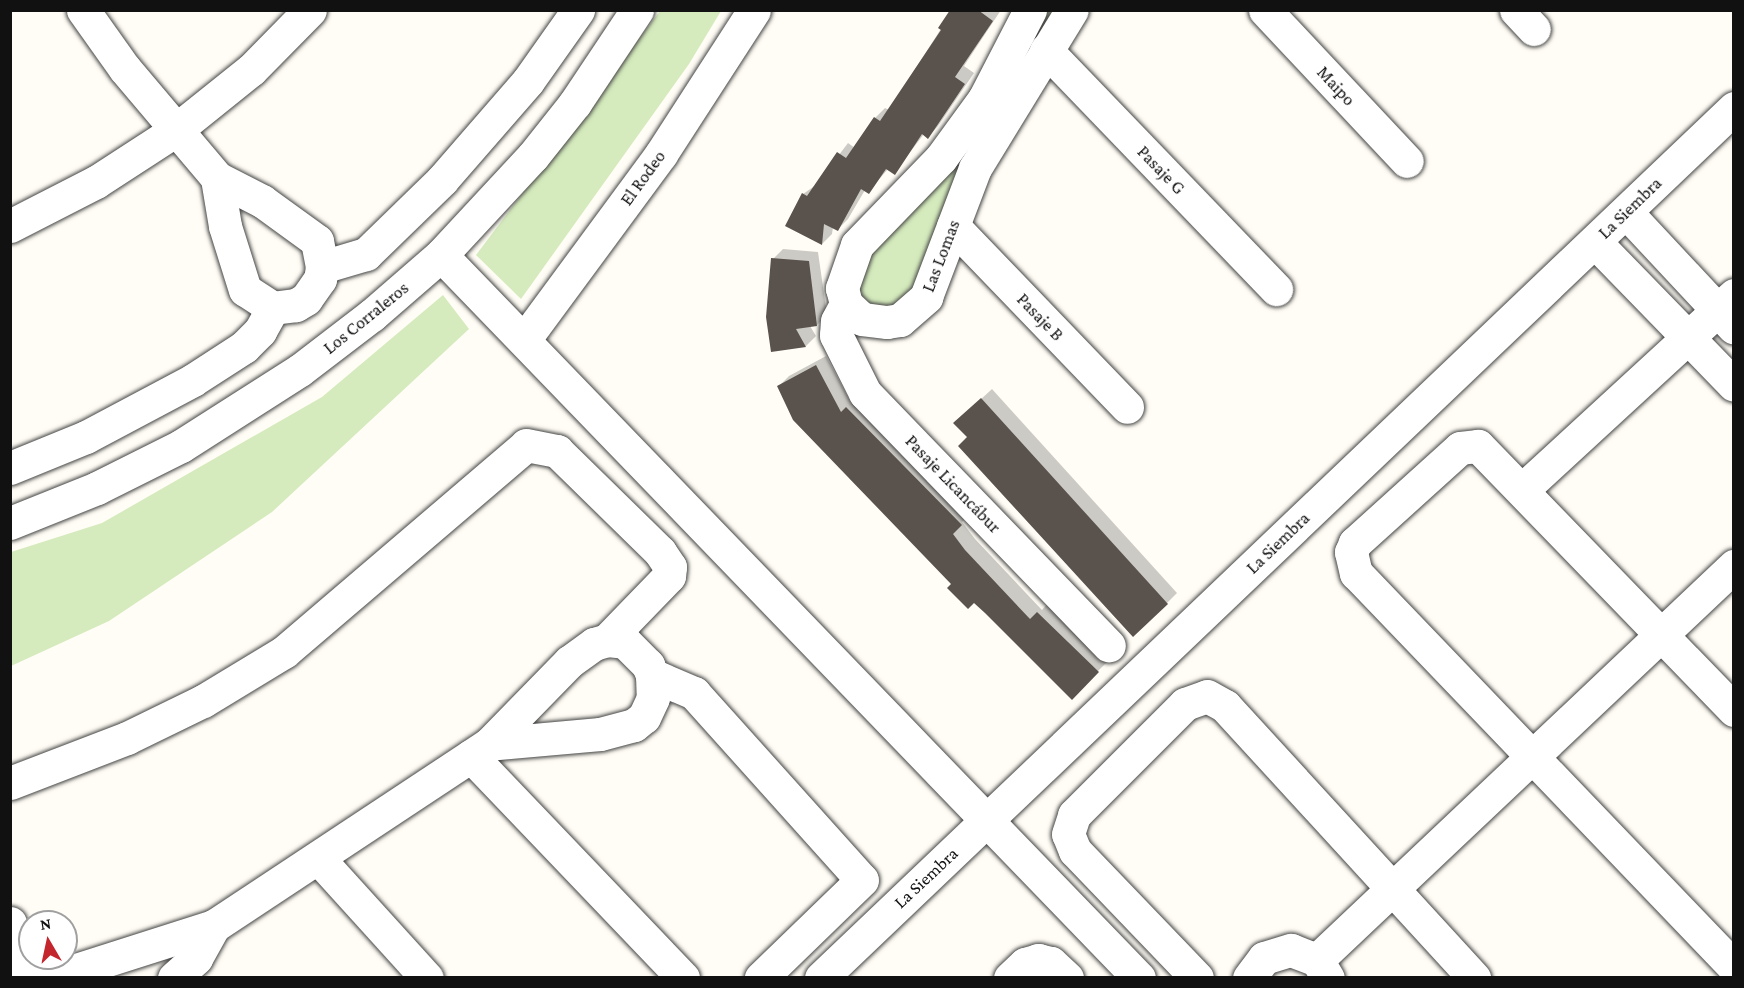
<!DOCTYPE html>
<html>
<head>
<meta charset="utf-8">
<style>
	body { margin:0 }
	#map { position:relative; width:1744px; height:988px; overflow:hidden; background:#fffdf5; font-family:"Crimson Pro",serif }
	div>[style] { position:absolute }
	.green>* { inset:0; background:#d5ebbd }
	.shadow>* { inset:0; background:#0003 }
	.building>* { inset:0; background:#5a524d }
	.roads { filter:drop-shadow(0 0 2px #444) drop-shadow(0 0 2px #444) }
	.street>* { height:33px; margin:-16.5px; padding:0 16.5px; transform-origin:16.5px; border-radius:16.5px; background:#fff }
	span { translate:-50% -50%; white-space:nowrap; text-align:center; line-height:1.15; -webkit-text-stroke:6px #fff; paint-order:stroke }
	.street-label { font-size:18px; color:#111 }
	.frame { position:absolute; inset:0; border:12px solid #111; pointer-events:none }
	.north { position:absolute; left:18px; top:910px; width:60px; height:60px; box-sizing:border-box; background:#fff; border:2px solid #a0a0a0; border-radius:50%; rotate:351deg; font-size:16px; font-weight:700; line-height:24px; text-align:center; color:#111 }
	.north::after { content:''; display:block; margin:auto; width:21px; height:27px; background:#c4262e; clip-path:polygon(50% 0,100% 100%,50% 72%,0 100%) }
</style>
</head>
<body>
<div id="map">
	<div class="green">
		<i style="clip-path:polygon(660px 11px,721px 11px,689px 64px,521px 299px,476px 255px)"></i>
		<i style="clip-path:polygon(1037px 11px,1064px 11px,924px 283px,885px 316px,852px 301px,862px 249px)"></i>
		<i style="clip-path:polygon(443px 295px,469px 329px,272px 512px,109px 621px,11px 666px,11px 552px,102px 523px,322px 397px)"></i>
	</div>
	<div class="shadow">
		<i style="clip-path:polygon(953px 10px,1001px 10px,964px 66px,974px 73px,938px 126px,928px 137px,924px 134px,894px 173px,888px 169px,868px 192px,865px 190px,848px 219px,838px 229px,833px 227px,832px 234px,822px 244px,803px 194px,816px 185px,848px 143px,855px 148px,875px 118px,885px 108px,889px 110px)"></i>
		<i style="clip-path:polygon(783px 249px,818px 252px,827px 315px,817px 325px,810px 326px,816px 336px,806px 346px,772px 351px,773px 259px)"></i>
		<i style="clip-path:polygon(826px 356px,851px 403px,857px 398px,971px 514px,962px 522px,975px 539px,1042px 610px,1048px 603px,1108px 661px,1072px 697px,849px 478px,851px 476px,779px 386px,789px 376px)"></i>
		<i style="clip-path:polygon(992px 389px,1177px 593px,1167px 603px,955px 423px)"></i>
	</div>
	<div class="building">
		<i style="clip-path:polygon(950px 10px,978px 10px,993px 21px,955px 77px,965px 84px,928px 139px,922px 134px,895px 175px,886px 169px,869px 194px,861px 189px,838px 231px,824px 224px,822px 245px,785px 226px,802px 193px,807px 196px,837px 152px,846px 158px,874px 117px,880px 121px,941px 30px,938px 28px)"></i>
		<i style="clip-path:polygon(771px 258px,809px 261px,817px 326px,796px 329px,806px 347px,771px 352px,766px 317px)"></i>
		<i style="clip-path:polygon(816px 365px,841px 412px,846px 407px,962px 525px,953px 534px,965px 550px,1030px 619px,1037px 612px,1099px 672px,1072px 700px,985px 613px,974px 603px,968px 609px,947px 588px,951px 584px,793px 420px,777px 386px)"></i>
		<i style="clip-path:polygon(981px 398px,1168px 604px,1133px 637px,958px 446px,967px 437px,953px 423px)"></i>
	</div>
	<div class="roads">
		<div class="street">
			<i style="left:83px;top:10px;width:72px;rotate:54.6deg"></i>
			<i style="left:125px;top:69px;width:143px;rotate:49.8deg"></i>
			<i style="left:217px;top:178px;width:51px;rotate:27.1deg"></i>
			<i style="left:262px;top:201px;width:68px;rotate:36deg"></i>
			<i style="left:317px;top:241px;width:26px;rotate:79deg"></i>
			<i style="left:322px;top:267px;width:12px;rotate:99deg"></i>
			<i style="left:320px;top:279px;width:24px;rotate:125deg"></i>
			<i style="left:306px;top:299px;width:12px;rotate:149deg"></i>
			<i style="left:296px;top:305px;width:23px;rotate:173deg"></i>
			<i style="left:273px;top:308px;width:33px;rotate:-147deg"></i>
			<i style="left:245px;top:290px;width:67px;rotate:-107.4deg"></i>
			<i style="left:225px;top:226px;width:49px;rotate:-99.5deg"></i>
			<i style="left:1030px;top:10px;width:100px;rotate:117.3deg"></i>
			<i style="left:984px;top:99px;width:73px;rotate:126.1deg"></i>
			<i style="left:941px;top:158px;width:121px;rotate:134deg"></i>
			<i style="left:857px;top:245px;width:46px;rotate:109.2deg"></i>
			<i style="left:842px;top:288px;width:16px;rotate:76deg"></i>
			<i style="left:846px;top:304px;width:22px;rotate:43deg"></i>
			<i style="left:862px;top:319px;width:25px;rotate:7deg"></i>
			<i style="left:887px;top:322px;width:13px;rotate:-9deg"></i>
			<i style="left:900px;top:320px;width:35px;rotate:-41deg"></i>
			<i style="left:926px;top:297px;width:138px;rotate:-69.2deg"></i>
			<i style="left:975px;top:168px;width:185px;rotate:-58.5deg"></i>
			<i style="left:1265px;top:10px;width:207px;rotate:46.8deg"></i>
			<i style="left:1516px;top:10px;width:26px;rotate:47deg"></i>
			<i style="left:1046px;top:50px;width:332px;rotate:46.1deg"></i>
			<i style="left:1626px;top:212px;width:158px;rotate:47deg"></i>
			<i style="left:10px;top:226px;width:97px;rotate:-27.1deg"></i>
			<i style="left:96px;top:182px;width:95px;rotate:-33deg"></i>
			<i style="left:176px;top:130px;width:96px;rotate:-38.7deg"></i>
			<i style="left:251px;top:70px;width:84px;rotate:-45.5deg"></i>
			<i style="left:953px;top:226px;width:251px;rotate:46.1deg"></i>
			<i style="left:1595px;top:242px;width:199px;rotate:45.8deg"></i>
			<i style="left:441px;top:255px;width:1005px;rotate:46.01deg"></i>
			<i style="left:322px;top:267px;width:46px;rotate:-16.5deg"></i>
			<i style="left:366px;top:254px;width:106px;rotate:-44.2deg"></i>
			<i style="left:442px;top:180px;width:131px;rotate:-49deg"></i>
			<i style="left:528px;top:81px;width:87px;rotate:-54.8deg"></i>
			<i style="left:846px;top:304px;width:19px;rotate:118deg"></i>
			<i style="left:837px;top:321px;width:14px;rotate:94deg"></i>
			<i style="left:836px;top:335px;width:65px;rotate:63.4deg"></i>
			<i style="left:865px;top:393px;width:351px;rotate:46deg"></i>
			<i style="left:524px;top:340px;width:231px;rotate:-53.6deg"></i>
			<i style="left:661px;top:154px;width:171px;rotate:-57.1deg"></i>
			<i style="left:10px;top:468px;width:82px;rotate:-22.2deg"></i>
			<i style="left:86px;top:437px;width:121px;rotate:-28deg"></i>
			<i style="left:193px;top:380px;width:61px;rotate:-32.9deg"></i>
			<i style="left:244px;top:347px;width:23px;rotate:-45deg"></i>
			<i style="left:260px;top:331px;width:26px;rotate:-61deg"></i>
			<i style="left:1522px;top:490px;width:288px;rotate:-42.6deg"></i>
			<i style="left:10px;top:523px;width:94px;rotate:-21.9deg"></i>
			<i style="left:97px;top:488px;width:94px;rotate:-26.6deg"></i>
			<i style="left:181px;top:446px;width:141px;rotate:-32.6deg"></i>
			<i style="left:300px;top:370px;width:91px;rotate:-37.4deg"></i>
			<i style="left:372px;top:315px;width:91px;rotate:-41deg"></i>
			<i style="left:441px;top:255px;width:135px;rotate:-47.1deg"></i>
			<i style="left:533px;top:156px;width:68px;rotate:-51.6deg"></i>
			<i style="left:575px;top:103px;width:112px;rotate:-56.3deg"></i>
			<i style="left:652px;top:675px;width:46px;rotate:23.2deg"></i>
			<i style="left:694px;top:693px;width:251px;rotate:48.1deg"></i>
			<i style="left:862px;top:880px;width:141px;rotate:135.9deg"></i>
			<i style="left:1734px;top:710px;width:368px;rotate:-134.1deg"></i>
			<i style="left:1478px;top:446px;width:18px;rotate:174deg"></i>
			<i style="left:1460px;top:448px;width:142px;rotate:137.9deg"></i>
			<i style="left:1355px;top:543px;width:10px;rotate:114deg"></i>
			<i style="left:1351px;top:552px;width:22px;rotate:77deg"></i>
			<i style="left:1356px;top:573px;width:546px;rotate:46.19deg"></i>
			<i style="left:471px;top:756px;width:307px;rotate:46.3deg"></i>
			<i style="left:10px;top:783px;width:125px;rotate:-21deg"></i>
			<i style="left:127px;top:738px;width:85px;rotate:-26deg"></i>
			<i style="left:203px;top:701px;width:95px;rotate:-31.2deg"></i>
			<i style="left:284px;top:652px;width:318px;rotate:-40.5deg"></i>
			<i style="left:526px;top:445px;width:32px;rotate:11deg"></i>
			<i style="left:557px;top:451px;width:144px;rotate:44.4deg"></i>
			<i style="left:660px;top:552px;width:18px;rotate:56deg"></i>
			<i style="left:670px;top:567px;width:9px;rotate:96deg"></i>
			<i style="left:669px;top:576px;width:89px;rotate:134.1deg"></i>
			<i style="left:318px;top:858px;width:162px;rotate:47.8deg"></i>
			<i style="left:10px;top:923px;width:59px;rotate:70deg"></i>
			<i style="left:1317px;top:960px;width:574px;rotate:-43.38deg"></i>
			<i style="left:51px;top:978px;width:171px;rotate:-17.7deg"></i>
			<i style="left:214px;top:926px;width:330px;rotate:-33.5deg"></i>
			<i style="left:489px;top:744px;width:115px;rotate:-45.7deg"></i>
			<i style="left:569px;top:662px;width:31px;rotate:-36deg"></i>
			<i style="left:594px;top:644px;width:14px;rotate:-17deg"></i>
			<i style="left:607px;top:640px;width:18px;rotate:6deg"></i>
			<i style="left:625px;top:642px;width:33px;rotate:45deg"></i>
			<i style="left:648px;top:665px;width:11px;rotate:68deg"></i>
			<i style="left:652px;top:675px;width:23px;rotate:88deg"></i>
			<i style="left:653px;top:698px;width:21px;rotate:115deg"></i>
			<i style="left:644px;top:717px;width:13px;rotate:141deg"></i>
			<i style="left:634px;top:725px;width:35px;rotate:165deg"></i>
			<i style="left:600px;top:734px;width:111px;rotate:174.9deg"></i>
			<i style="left:174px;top:978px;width:30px;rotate:-42deg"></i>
			<i style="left:196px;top:958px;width:37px;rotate:-61deg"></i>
			<i style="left:821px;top:978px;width:1261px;rotate:-43.62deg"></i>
			<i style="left:1010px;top:978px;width:21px;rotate:-43deg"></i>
			<i style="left:1025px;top:964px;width:14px;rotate:-17deg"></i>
			<i style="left:1038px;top:960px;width:13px;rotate:13deg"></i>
			<i style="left:1051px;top:963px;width:22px;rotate:43deg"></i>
			<i style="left:1197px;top:978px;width:176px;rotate:-133.8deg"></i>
			<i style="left:1075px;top:851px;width:18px;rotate:-112deg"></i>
			<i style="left:1068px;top:834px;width:20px;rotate:-72deg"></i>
			<i style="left:1074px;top:815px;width:157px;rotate:-45deg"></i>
			<i style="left:1185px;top:704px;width:23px;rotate:-20deg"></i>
			<i style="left:1207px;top:696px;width:21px;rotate:29deg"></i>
			<i style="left:1225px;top:706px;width:369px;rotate:47.5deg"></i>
			<i style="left:1249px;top:978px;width:25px;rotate:-53deg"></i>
			<i style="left:1264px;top:958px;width:28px;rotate:-17deg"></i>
			<i style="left:1291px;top:950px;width:28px;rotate:21deg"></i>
			<i style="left:1317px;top:960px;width:21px;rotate:59deg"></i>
		</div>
	</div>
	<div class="street-label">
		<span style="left:1336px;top:86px;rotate:47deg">Maipo</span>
		<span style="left:1161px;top:170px;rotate:46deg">Pasaje G</span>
		<span style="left:643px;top:178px;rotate:-54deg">El Rodeo</span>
		<span style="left:1630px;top:208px;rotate:-44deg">La Siembra</span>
		<span style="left:941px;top:256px;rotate:-69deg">Las Lomas</span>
		<span style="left:1040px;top:317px;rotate:46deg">Pasaje B</span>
		<span style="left:366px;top:318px;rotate:-39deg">Los Corraleros</span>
		<span style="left:953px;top:484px;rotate:46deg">Pasaje Licancábur</span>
		<span style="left:1278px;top:543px;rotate:-44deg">La Siembra</span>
		<span style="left:926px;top:878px;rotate:-43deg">La Siembra</span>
	</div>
	<div class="frame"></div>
	<div class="north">N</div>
</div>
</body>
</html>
